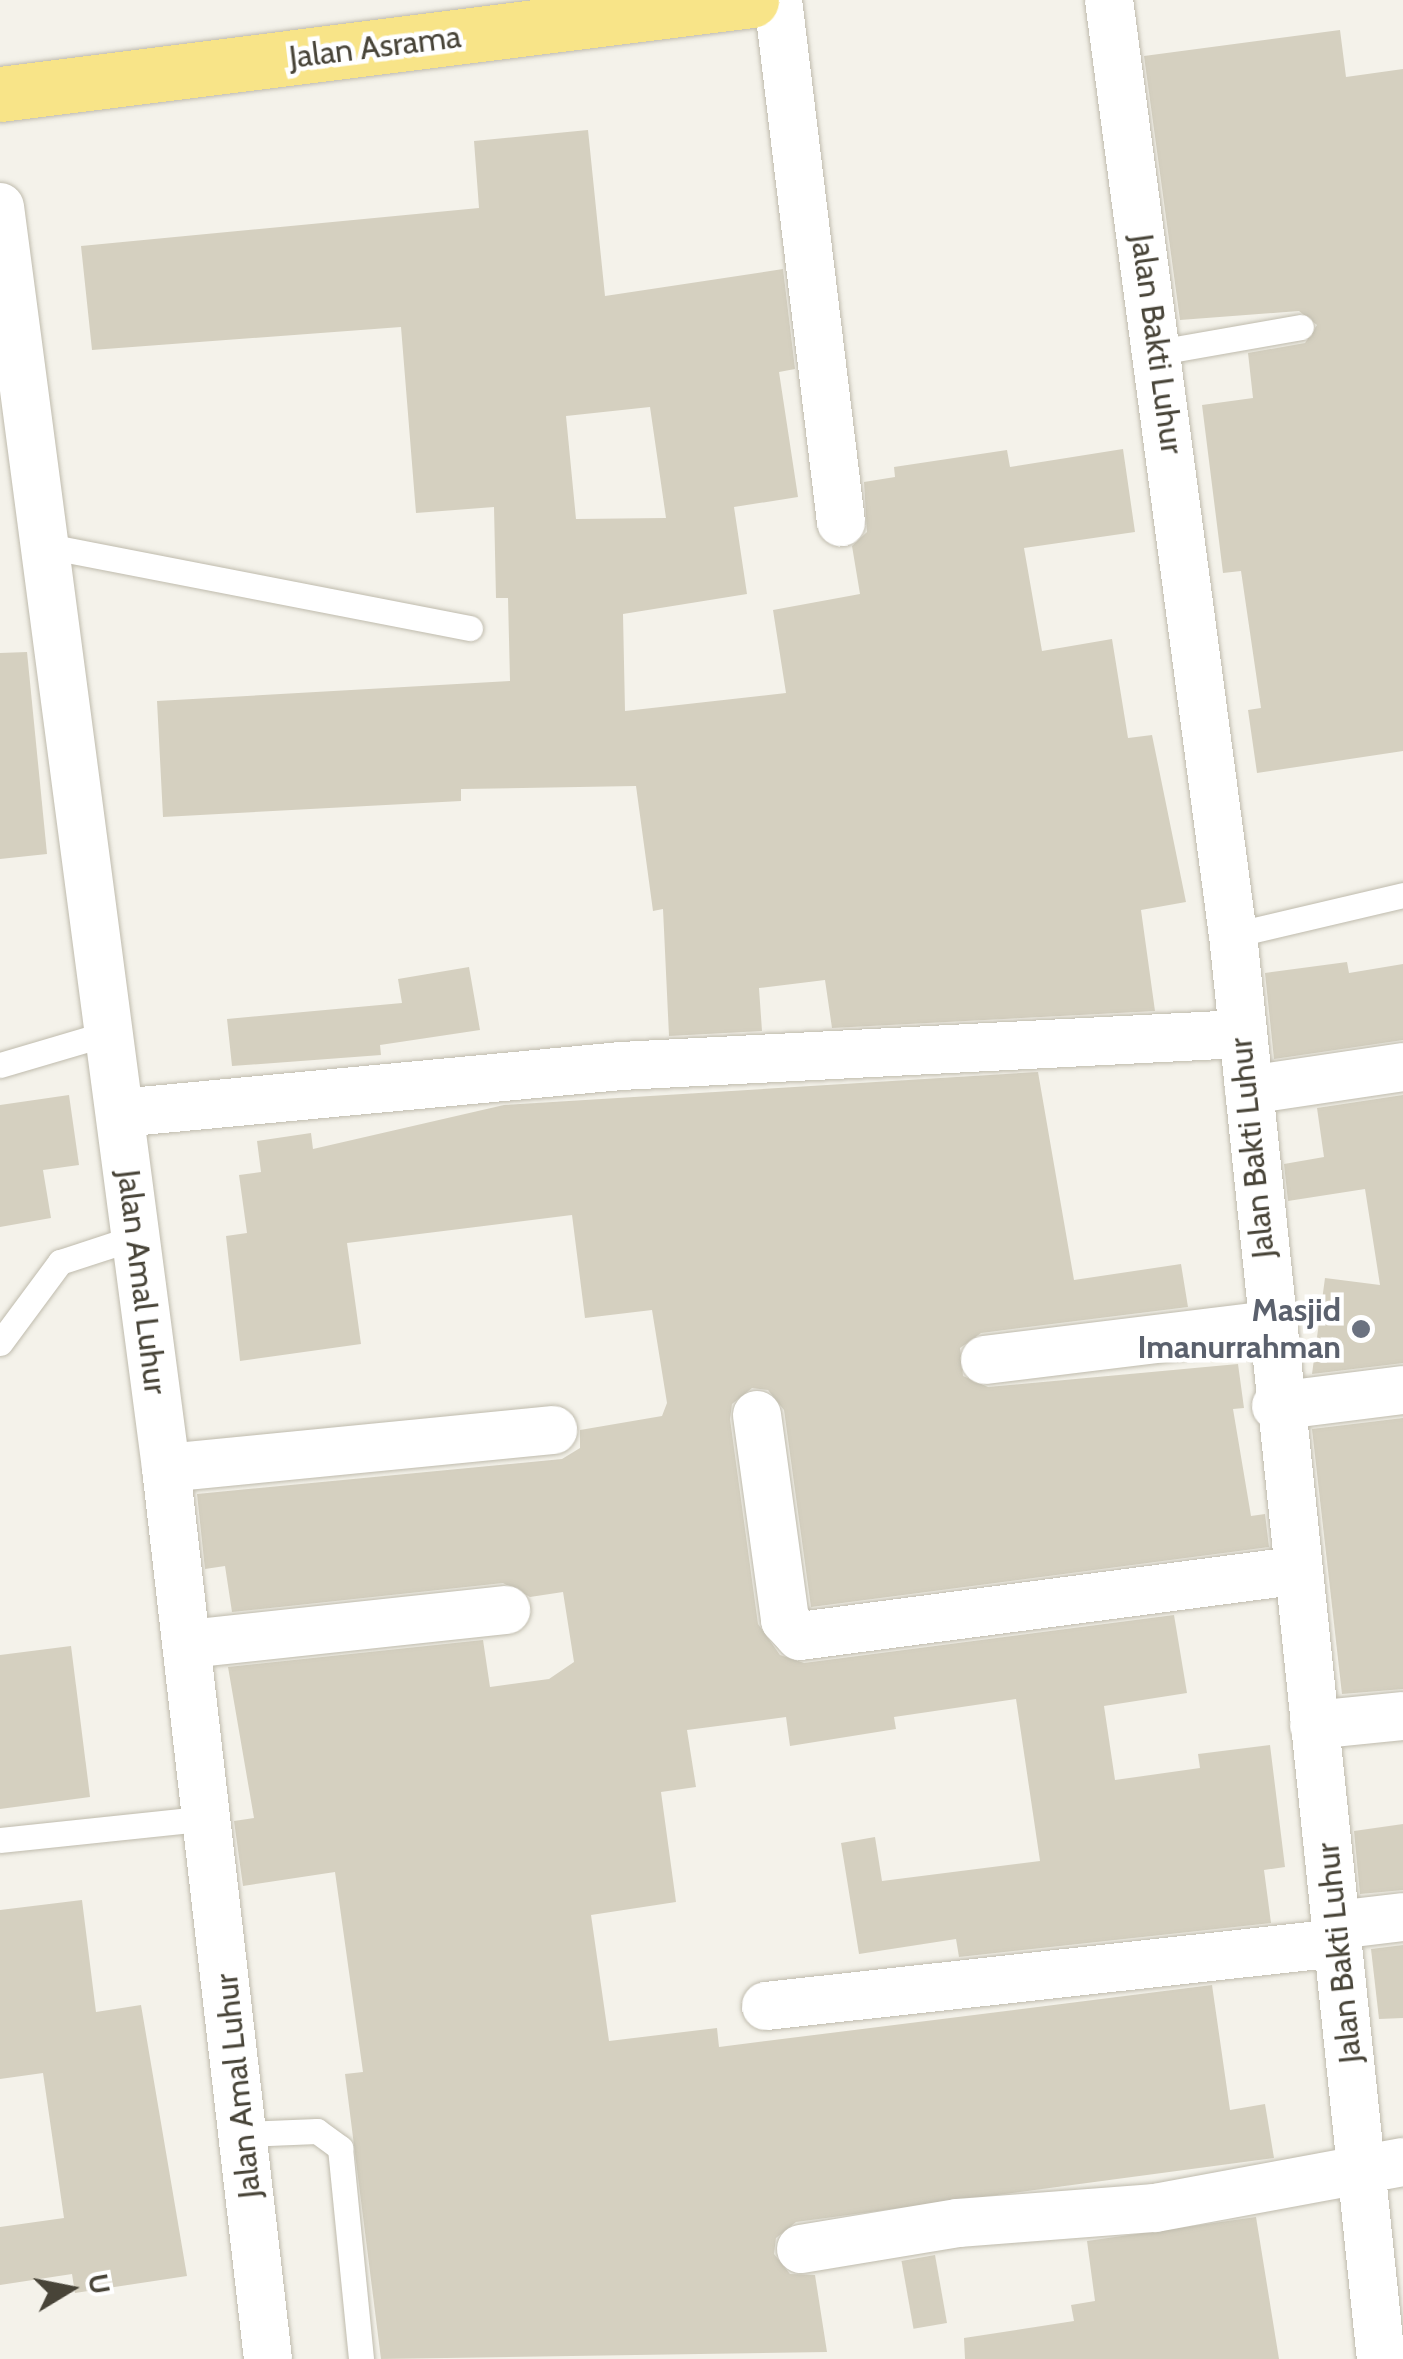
<!DOCTYPE html>
<html>
<head>
<meta charset="utf-8">
<style>
	body { margin:0 }
	#map { position:relative; width:1403px; height:2359px; overflow:hidden; background:#f4f2ea; font-family:Cabin,sans-serif }
	div>[style] { position:absolute }
	.building>* { inset:0; background:#d5d0c0; transform-origin:0 0 }
	.roads { filter:drop-shadow(0 0 2px #bfbbad) drop-shadow(0 0 2px #bfbbad) }
	.service>* { height:25px; margin:-12.5px; padding:0 12.5px; transform-origin:12.5px; border-radius:12.5px; background:#fff }
	.minor>* { height:48px; margin:-24px; padding:0 24px; transform-origin:24px; border-radius:24px; background:#fff }
	.trunk>* { height:55px; margin:-27.5px; padding:0 27.5px; transform-origin:27.5px; border-radius:27.5px; background:#f8e488 }
	.dots>* { width:28px; height:28px; translate:-50% -50%; box-sizing:border-box; border:5px solid #fff; border-radius:50% }
	span { translate:-50% -50%; white-space:nowrap; text-align:center; line-height:1.15; -webkit-text-stroke:9px #fff; paint-order:stroke }
	.street-label { font-size:32px; color:#484438 }
	.worship-label { font-size:32px; color:#5b616d; font-weight:700 }
	.right { translate:-100% -50%; text-align:right }
	.north { position:absolute; left:20px; top:2239px; width:100px; height:100px; -webkit-text-stroke:8px #fff; paint-order:stroke; rotate:80deg; font-size:28px; font-weight:700; line-height:40px; text-align:center; color:#484438 }
	.north::after { content:''; display:block; margin:auto; width:35px; height:45px; background:#484438; clip-path:polygon(50% 0,100% 100%,50% 72%,0 100%) }
</style>
</head>
<body>
<div id="map">
	<div class="building">
		<i style="clip-path:polygon(1340px 30px,1346px 77px,1403px 69px,1403px 751px,1257px 773px,1248px 710px,1261px 708px,1241px 571px,1223px 573px,1202px 405px,1253px 398px,1248px 353px,1305px 343px,1317px 325px,1299px 311px,1180px 320px,1144px 56px)"></i>
		<i style="clip-path:polygon(evenodd,588px 130px,605px 296px,783px 269px,795px 369px,779px 372px,798px 497px,734px 507px,747px 594px,623px 614px,625px 711px,786px 693px,773px 610px,860px 594px,852px 546px,867px 532px,864px 482px,895px 477px,894px 467px,1007px 450px,1010px 467px,1123px 449px,1135px 532px,1024px 548px,1042px 651px,1112px 639px,1128px 738px,1152px 735px,1186px 902px,1141px 910px,1155px 1011px,832px 1028px,825px 980px,759px 988px,762px 1031px,669px 1036px,663px 909px,653px 911px,636px 786px,461px 789px,461px 801px,163px 817px,157px 701px,510px 681px,508px 598px,496px 598px,494px 507px,416px 513px,401px 327px,92px 350px,81px 246px,479px 208px,474px 141px,588px 130px,650px 407px,666px 518px,576px 519px,566px 416px,650px 407px)"></i>
		<i style="clip-path:polygon(27px 652px,47px 854px,0 859px,0 653px)"></i>
		<i style="clip-path:polygon(1347px 962px,1349px 973px,1403px 964px,1403px 1040px,1274px 1059px,1265px 973px)"></i>
		<i style="clip-path:polygon(469px 967px,480px 1030px,380px 1045px,381px 1055px,232px 1066px,227px 1019px,402px 1003px,398px 979px)"></i>
		<i style="clip-path:polygon(1038px 1072px,1074px 1280px,1181px 1264px,1188px 1307px,981px 1333px,960px 1348px,963px 1376px,988px 1387px,1238px 1364px,1244px 1408px,1233px 1409px,1251px 1516px,1265px 1514px,1269px 1547px,811px 1607px,784px 1410px,768px 1390px,752px 1388px,732px 1404px,730px 1419px,758px 1624px,780px 1655px,804px 1663px,1174px 1615px,1187px 1693px,1104px 1706px,1115px 1780px,1200px 1768px,1198px 1754px,1270px 1745px,1285px 1867px,1264px 1870px,1271px 1923px,959px 1957px,956px 1939px,859px 1954px,841px 1843px,875px 1837px,882px 1881px,1040px 1861px,1016px 1699px,894px 1717px,896px 1729px,790px 1746px,786px 1717px,687px 1730px,696px 1787px,661px 1792px,676px 1902px,591px 1915px,609px 2041px,717px 2028px,719px 2047px,1212px 1985px,1230px 2110px,1265px 2104px,1274px 2158px,796px 2222px,776px 2238px,774px 2254px,790px 2274px,815px 2275px,827px 2352px,381px 2359px,345px 2074px,363px 2072px,335px 1872px,243px 1886px,234px 1821px,254px 1818px,228px 1667px,483px 1640px,490px 1687px,549px 1679px,574px 1662px,563px 1592px,530px 1597px,503px 1583px,232px 1612px,225px 1566px,205px 1569px,197px 1494px,562px 1459px,580px 1448px,580px 1430px,662px 1416px,667px 1403px,652px 1310px,585px 1318px,572px 1215px,347px 1243px,361px 1344px,240px 1361px,226px 1236px,247px 1233px,239px 1175px,261px 1172px,257px 1141px,311px 1133px,313px 1149px,504px 1105px)"></i>
		<i style="clip-path:polygon(69px 1095px,79px 1165px,43px 1170px,51px 1218px,0 1227px,0 1105px)"></i>
		<i style="clip-path:polygon(1403px 1095px,1403px 1363px,1312px 1374px,1325px 1278px,1380px 1285px,1365px 1189px,1288px 1201px,1284px 1164px,1324px 1157px,1317px 1108px)"></i>
		<i style="clip-path:polygon(1403px 1418px,1403px 1689px,1342px 1694px,1312px 1429px)"></i>
		<i style="clip-path:polygon(71px 1646px,90px 1797px,0 1809px,0 1655px)"></i>
		<i style="clip-path:polygon(1403px 1824px,1403px 1890px,1360px 1894px,1354px 1831px)"></i>
		<i style="clip-path:polygon(82px 1900px,96px 2012px,141px 2005px,187px 2276px,75px 2293px,72px 2274px,0 2285px,0 2227px,64px 2218px,43px 2073px,0 2079px,0 1910px)"></i>
		<i style="clip-path:polygon(1403px 1945px,1403px 2018px,1379px 2019px,1371px 1949px)"></i>
		<i style="clip-path:polygon(1256px 2217px,1279px 2359px,965px 2359px,964px 2338px,1074px 2321px,1071px 2305px,1095px 2301px,1087px 2241px)"></i>
		<i style="left:935px;top:2255px;width:69px;height:34px;rotate:80deg"></i>
	</div>
	<div class="roads">
		<div class="service">
			<i style="left:1159px;top:352px;width:144px;rotate:-10deg"></i>
			<i style="left:42px;top:545px;width:436px;rotate:11deg"></i>
			<i style="left:1233px;top:935px;width:175px;rotate:-13.2deg"></i>
			<i style="left:0;top:1065px;width:114px;rotate:-16.4deg"></i>
			<i style="left:0;top:1343px;width:101px;rotate:-53.5deg"></i>
			<i style="left:60px;top:1262px;width:80px;rotate:-18.2deg"></i>
			<i style="left:0;top:1840px;width:210px;rotate:-6deg"></i>
			<i style="left:244px;top:2134px;width:73px;rotate:-2.4deg"></i>
			<i style="left:317px;top:2131px;width:29px;rotate:36deg"></i>
			<i style="left:340px;top:2148px;width:212px;rotate:84.3deg"></i>
		</div>
		<div class="minor">
			<i style="left:778px;top:0;width:526px;rotate:83.12deg"></i>
			<i style="left:1109px;top:0;width:943px;rotate:82.45deg"></i>
			<i style="left:1233px;top:935px;width:1432px;rotate:84.07deg"></i>
			<i style="left:0;top:207px;width:1272px;rotate:82.5deg"></i>
			<i style="left:166px;top:1468px;width:897px;rotate:83.47deg"></i>
			<i style="left:1249px;top:1090px;width:156px;rotate:-8.5deg"></i>
			<i style="left:120px;top:1113px;width:503px;rotate:-5.36deg"></i>
			<i style="left:621px;top:1066px;width:619px;rotate:-2.96deg"></i>
			<i style="left:985px;top:1360px;width:287px;rotate:-7deg"></i>
			<i style="left:1276px;top:1406px;width:128px;rotate:-7.2deg"></i>
			<i style="left:757px;top:1415px;width:207px;rotate:82.2deg"></i>
			<i style="left:785px;top:1620px;width:22px;rotate:47deg"></i>
			<i style="left:800px;top:1636px;width:499px;rotate:-7.5deg"></i>
			<i style="left:166px;top:1468px;width:389px;rotate:-5.6deg"></i>
			<i style="left:188px;top:1644px;width:320px;rotate:-6.1deg"></i>
			<i style="left:1314px;top:1725px;width:89px;rotate:-5.8deg"></i>
			<i style="left:1336px;top:1925px;width:67px;rotate:-6.8deg"></i>
			<i style="left:766px;top:2006px;width:575px;rotate:-6.29deg"></i>
			<i style="left:801px;top:2249px;width:159px;rotate:-9.4deg"></i>
			<i style="left:958px;top:2223px;width:198px;rotate:-4.4deg"></i>
			<i style="left:1155px;top:2208px;width:252px;rotate:-10.5deg"></i>
		</div>
		<div class="trunk">
			<i style="left:0;top:94px;width:757px;rotate:-7.13deg"></i>
		</div>
	</div>
	<div class="dots">
		<i style="left:1361px;top:1329px;background:#6b7280"></i>
	</div>
	<div class="street-label">
		<span style="left:375px;top:47px;rotate:-7deg">Jalan Asrama</span>
		<span style="left:1157px;top:344px;rotate:82deg">Jalan Bakti Luhur</span>
		<span style="left:1252px;top:1148px;rotate:-96deg">Jalan Bakti Luhur</span>
		<span style="left:142px;top:1282px;rotate:83deg">Jalan Amal Luhur</span>
		<span style="left:1339px;top:1953px;rotate:-96deg">Jalan Bakti Luhur</span>
		<span style="left:238px;top:2086px;rotate:-96deg">Jalan Amal Luhur</span>
	</div>
	<div class="worship-label">
		<span class="right" style="left:1341px;top:1329px">Masjid<br>Imanurrahman</span>
	</div>
	<div class="north">U</div>
</div>
</body>
</html>
